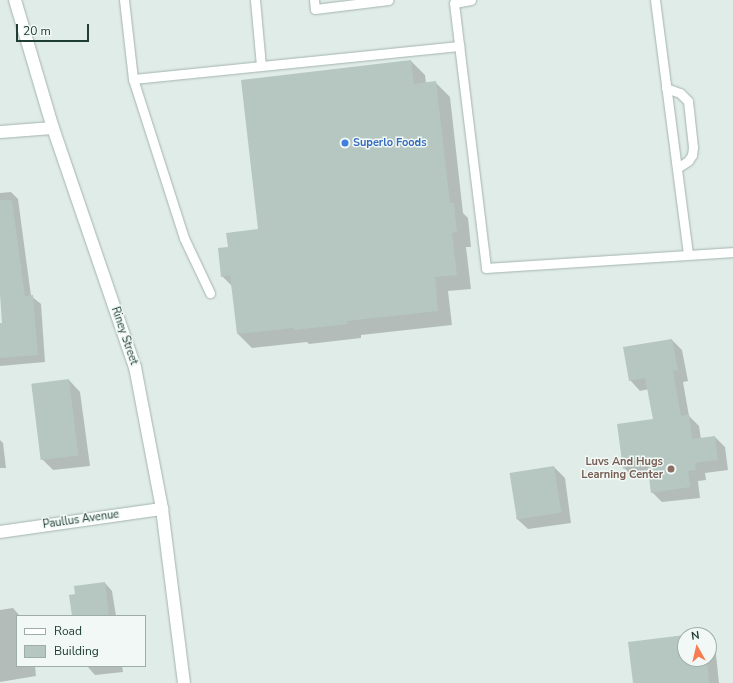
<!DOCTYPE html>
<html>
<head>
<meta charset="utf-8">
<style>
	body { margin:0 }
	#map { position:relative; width:733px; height:683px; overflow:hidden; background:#e0ece7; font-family:"Nunito Sans",sans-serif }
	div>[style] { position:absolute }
	.shadow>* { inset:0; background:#0003 }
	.building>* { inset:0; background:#b5c7c0; transform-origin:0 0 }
	.roads { filter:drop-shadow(0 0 1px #a3b4ae) drop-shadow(0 0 1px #a3b4ae) }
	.lane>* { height:9px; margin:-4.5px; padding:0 4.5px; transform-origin:4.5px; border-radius:4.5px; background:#fff }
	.street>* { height:12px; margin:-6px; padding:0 6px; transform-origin:6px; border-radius:6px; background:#fff }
	.dots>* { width:11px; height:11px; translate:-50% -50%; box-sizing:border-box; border:2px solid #f1f8f5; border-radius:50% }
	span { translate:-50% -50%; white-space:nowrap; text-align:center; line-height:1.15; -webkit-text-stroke:3px #f1f8f5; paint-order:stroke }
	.shop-label { font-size:11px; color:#366cbe; font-weight:700 }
	.left { translate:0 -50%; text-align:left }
	.street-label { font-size:11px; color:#203d35 }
	.education-label { font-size:11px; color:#785e54; font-weight:700 }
	.right { translate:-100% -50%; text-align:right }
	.legend { position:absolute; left:16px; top:615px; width:130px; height:52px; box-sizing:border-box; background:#f1f8f5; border:1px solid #9dada8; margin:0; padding:5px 7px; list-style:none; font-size:12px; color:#203d35 }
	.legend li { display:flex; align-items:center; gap:8px; height:20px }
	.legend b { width:20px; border:1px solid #9dada8 }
	.north { position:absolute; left:677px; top:627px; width:40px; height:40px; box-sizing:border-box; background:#f1f8f5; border:1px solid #9dada8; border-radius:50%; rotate:352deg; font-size:11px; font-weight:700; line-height:16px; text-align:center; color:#203d35 }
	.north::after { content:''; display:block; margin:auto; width:14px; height:18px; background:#f87c52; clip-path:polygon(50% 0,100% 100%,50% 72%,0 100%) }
	.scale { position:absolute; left:16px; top:24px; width:73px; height:18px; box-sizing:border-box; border:2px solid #203d35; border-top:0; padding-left:5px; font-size:12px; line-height:14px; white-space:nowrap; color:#203d35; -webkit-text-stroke:3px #f1f8f5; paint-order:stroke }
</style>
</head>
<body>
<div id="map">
	<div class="shadow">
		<i style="clip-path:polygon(411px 61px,425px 75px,426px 83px,435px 82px,450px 97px,463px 213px,468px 218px,471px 247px,466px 247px,471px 289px,448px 291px,452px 325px,361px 335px,361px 338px,309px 344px,307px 342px,252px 348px,238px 334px,232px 286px,222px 276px,229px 248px,259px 230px)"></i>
		<i style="clip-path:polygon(11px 192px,18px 199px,31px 296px,41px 304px,45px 362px,0 366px,0 324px,3px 324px,0 280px,0 193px)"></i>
		<i style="clip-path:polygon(672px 340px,682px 350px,688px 381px,683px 382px,689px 416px,699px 426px,701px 439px,715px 437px,725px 447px,728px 470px,705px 473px,706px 480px,698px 481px,700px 498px,662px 502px,652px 492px,649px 469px,634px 478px,624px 468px,654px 420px,649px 389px,640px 391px,630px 380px)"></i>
		<i style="clip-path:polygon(69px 380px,80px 392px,90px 466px,53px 470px,42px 459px,32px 385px)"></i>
		<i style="clip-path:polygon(0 440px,3px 443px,6px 468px,0 468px)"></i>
		<i style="clip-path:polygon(554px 467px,565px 478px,571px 523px,528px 529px,516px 518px)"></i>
		<i style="clip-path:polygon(105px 583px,112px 591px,116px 616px,73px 616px,76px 595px)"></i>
		<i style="clip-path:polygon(13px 608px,20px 616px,17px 616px,17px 666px,35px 666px,36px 676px,0 682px,0 610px)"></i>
		<i style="clip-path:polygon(685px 636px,685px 659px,709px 659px,709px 640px,715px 645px,719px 683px,635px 683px)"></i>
		<i style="clip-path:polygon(87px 666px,122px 666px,123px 672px,95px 675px)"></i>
	</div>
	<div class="building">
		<i style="clip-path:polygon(411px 60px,414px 84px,436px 81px,450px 203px,454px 203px,457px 232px,452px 233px,457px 275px,435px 277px,438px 311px,347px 321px,347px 324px,294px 330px,294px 328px,237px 334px,230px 275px,221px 277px,218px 248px,228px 247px,226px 233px,258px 229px,241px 80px)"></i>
		<i style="clip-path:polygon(0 200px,12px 200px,25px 296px,33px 295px,38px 355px,0 358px,0 323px,2px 323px,0 294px)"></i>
		<i style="clip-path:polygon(672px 339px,678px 370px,673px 371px,681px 416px,689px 414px,692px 439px,715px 436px,718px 460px,695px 463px,696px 470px,688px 471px,690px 487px,651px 493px,646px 454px,623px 469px,617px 424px,653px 419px,645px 378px,629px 381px,623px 347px)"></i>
		<i style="left:69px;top:379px;width:77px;height:38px;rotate:83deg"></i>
		<i style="left:554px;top:466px;width:47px;height:45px;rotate:81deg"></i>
		<i style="clip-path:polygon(105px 582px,109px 616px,72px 616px,69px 595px,75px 594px,74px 586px)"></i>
		<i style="clip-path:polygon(685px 635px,685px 659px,707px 659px,709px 683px,633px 683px,628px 642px)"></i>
	</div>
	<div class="roads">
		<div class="lane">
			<i style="left:124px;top:0;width:80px;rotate:83.5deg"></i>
			<i style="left:133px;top:79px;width:167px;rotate:72.2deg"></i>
			<i style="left:184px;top:238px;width:61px;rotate:64.7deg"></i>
			<i style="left:255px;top:0;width:66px;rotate:84.8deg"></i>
			<i style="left:314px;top:0;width:9px;rotate:84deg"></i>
			<i style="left:315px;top:9px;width:74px;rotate:-7deg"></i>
			<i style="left:471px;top:0;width:17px;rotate:170deg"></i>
			<i style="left:454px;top:3px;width:267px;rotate:83.1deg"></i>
			<i style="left:486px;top:268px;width:248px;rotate:-3.7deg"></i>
			<i style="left:655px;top:0;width:256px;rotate:82.6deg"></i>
			<i style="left:133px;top:79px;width:328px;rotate:-5.8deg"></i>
			<i style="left:666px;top:88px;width:15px;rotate:20deg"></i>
			<i style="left:680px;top:93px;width:11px;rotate:45deg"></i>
			<i style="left:688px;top:101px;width:46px;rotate:83.8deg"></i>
			<i style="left:693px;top:147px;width:8px;rotate:97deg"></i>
			<i style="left:692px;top:155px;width:7px;rotate:124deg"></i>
			<i style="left:688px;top:161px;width:13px;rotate:148deg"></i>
		</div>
		<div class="street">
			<i style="left:15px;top:0;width:134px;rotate:73.5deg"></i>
			<i style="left:53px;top:128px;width:253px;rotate:71.1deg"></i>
			<i style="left:135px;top:367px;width:145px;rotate:79.2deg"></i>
			<i style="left:162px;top:509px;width:175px;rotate:82.8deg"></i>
			<i style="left:0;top:132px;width:53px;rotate:-4.3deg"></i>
			<i style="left:0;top:532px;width:164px;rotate:-8.1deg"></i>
		</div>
	</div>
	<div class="dots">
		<i style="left:345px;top:143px;background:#3f7fe0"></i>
		<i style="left:671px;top:469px;background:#8d6e63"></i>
	</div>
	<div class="shop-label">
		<span class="left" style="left:353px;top:143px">Superlo Foods</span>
	</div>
	<div class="street-label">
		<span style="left:124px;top:336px;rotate:71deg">Riney Street</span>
		<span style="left:81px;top:520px;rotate:-8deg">Paullus Avenue</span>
	</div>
	<div class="education-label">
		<span class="right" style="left:663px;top:469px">Luvs And Hugs<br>Learning Center</span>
	</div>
	<ul class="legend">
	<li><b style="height:5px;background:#fff"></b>Road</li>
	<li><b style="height:11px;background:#b5c7c0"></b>Building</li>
	</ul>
	<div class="north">N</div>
	<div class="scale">20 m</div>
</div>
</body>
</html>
